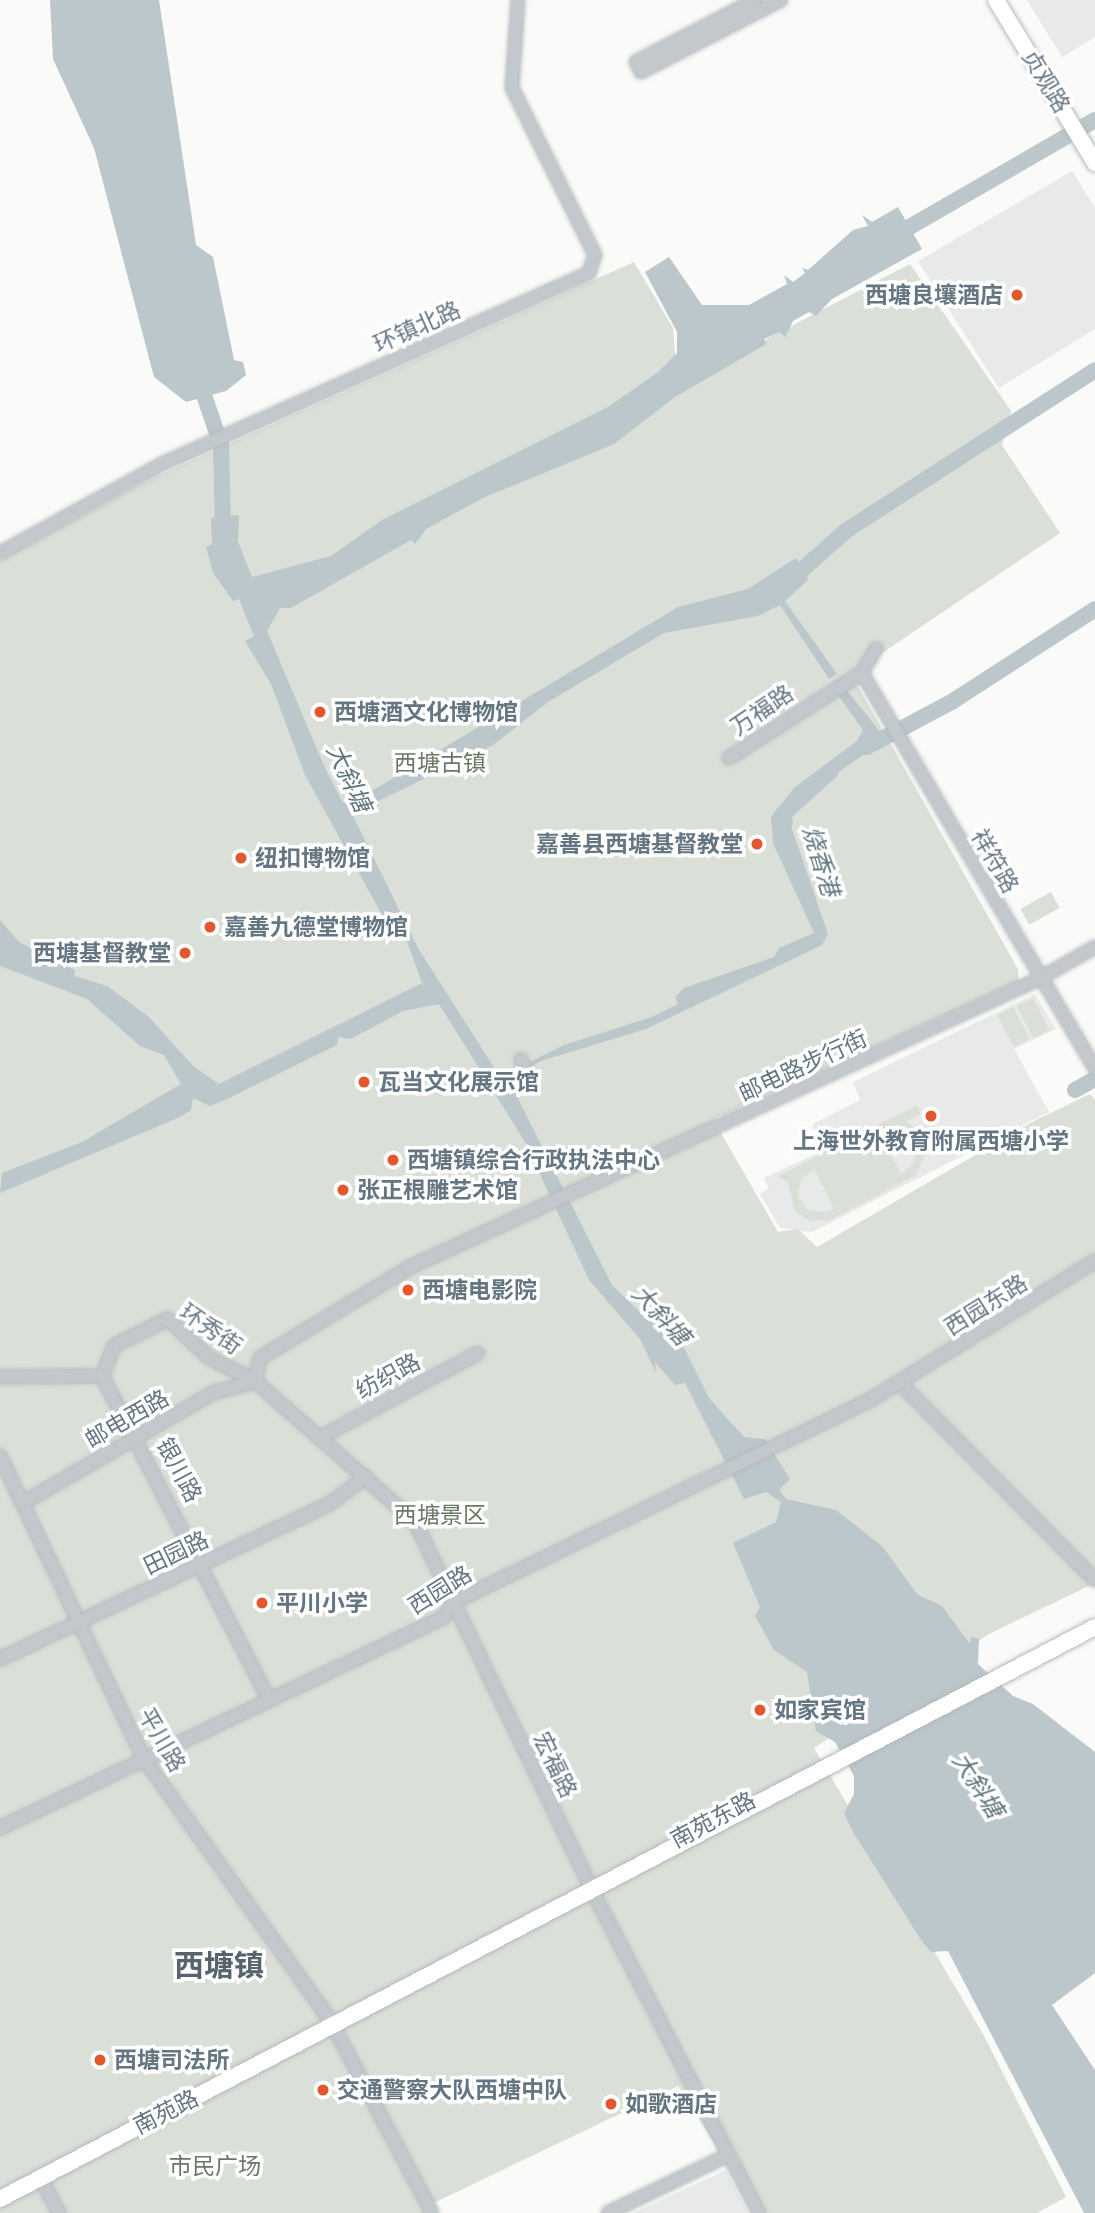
<!DOCTYPE html>
<html>
<head>
<meta charset="utf-8">
<style>
	body { margin:0 }
	#map { position:relative; width:1095px; height:2213px; overflow:hidden; background:#fafaf8; font-family:"Public Sans","Noto Sans SC",sans-serif }
	div>[style] { position:absolute }
	.built>* { inset:0; background:#e8e9e9 }
	.green>* { inset:0; background:#dadfd7; transform-origin:0 0 }
	.water>* { inset:0; background:#bbc7cb }
	.river>* { height:16px; margin:-8px; padding:0 8px; transform-origin:8px; border-radius:8px; background:#bbc7cb }
	.roads { filter:drop-shadow(0 0 2px #b5babe) drop-shadow(0 0 2px #b5babe) }
	.minor>* { height:12px; margin:-6px; padding:0 6px; transform-origin:6px; border-radius:6px; background:#c3c8cc }
	.major>* { height:16px; margin:-8px; padding:0 8px; transform-origin:8px; border-radius:8px; background:#fff }
	.dots>* { width:19px; height:19px; translate:-50% -50%; box-sizing:border-box; border:4px solid #fff; border-radius:50% }
	span { translate:-50% -50%; white-space:nowrap; text-align:center; line-height:1.15; -webkit-text-stroke:7px #fff; paint-order:stroke }
	.street-label { font-size:23px; color:#657683 }
	.poi-label { font-size:23px; color:#657683; font-weight:700 }
	.right { translate:-100% -50%; text-align:right }
	.left { translate:0 -50%; text-align:left }
	.park-label { font-size:23px; color:#687a64 }
	.water-label { font-size:24px; color:#60757c; font-style:italic }
	.district-label { font-size:30px; color:#57646e; font-weight:700 }
</style>
</head>
<body>
<div id="map">
	<div class="built">
		<i style="clip-path:polygon(1027px 0,1095px 0,1095px 37px,1062px 57px)"></i>
		<i style="clip-path:polygon(1072px 171px,1095px 208px,1095px 329px,999px 388px,918px 261px)"></i>
		<i style="clip-path:polygon(1035px 994px,1056px 1029px,1014px 1049px,1049px 1112px,812px 1232px,780px 1228px,760px 1194px,769px 1188px,763px 1178px,816px 1154px,813px 1124px,860px 1100px,853px 1082px)"></i>
		<i style="clip-path:polygon(726px 2170px,748px 2213px,633px 2213px)"></i>
	</div>
	<div class="green">
		<i style="clip-path:polygon(634px 262px,673px 328px,675px 353px,688px 380px,910px 264px,1011px 411px,1002px 445px,1060px 533px,851px 674px,1018px 969px,1019px 981px,713px 1119px,778px 1232px,798px 1229px,817px 1247px,1034px 1121px,1090px 1094px,1095px 1100px,1095px 1583px,989px 1634px,814px 1748px,983px 2034px,1066px 2197px,1037px 2213px,759px 2213px,678px 2086px,423px 2208px,425px 2213px,0 2213px,0 560px,155px 477px)"></i>
		<i style="left:1051px;top:892px;width:18px;height:35px;rotate:61deg"></i>
		<i style="left:1033px;top:998px;width:36px;height:18px;rotate:63deg"></i>
		<i style="left:1013px;top:1007px;width:36px;height:18px;rotate:62deg"></i>
		<i style="clip-path:polygon(evenodd,917px 1105px,921px 1114px,907px 1121px,922px 1134px,927px 1150px,916px 1175px,830px 1220px,810px 1221px,795px 1212px,788px 1183px,778px 1176px,917px 1105px,893px 1130px,907px 1133px,917px 1147px,914px 1163px,901px 1174px,881px 1135px,893px 1130px,917px 1105px,814px 1169px,834px 1208px,825px 1212px,808px 1210px,798px 1196px,801px 1179px,814px 1169px)"></i>
	</div>
	<div class="water">
		<i style="clip-path:polygon(50px 0,159px 0,196px 245px,213px 257px,234px 360px,243px 362px,246px 375px,226px 391px,186px 402px,154px 377px,94px 148px,53px 59px)"></i>
		<i style="clip-path:polygon(898px 207px,922px 249px,832px 299px,816px 316px,809px 312px,793px 321px,785px 337px,780px 332px,764px 339px,766px 344px,675px 397px,614px 444px,483px 498px,426px 529px,415px 544px,411px 540px,291px 608px,280px 608px,267px 631px,325px 768px,342px 801px,352px 803px,678px 607px,748px 589px,796px 558px,806px 573px,808px 580px,785px 601px,837px 674px,829px 679px,780px 605px,758px 616px,664px 633px,548px 702px,493px 745px,352px 814px,418px 948px,500px 1077px,564px 1045px,652px 1017px,678px 1004px,675px 997px,684px 988px,774px 957px,779px 948px,814px 933px,773px 843px,771px 817px,794px 788px,857px 741px,863px 730px,837px 694px,845px 688px,886px 739px,794px 803px,791px 826px,828px 934px,822px 945px,646px 1029px,541px 1061px,508px 1079px,612px 1285px,648px 1320px,670px 1318px,681px 1327px,675px 1330px,709px 1398px,744px 1437px,765px 1439px,790px 1479px,779px 1490px,786px 1499px,836px 1510px,882px 1546px,918px 1595px,942px 1606px,970px 1644px,971px 1637px,979px 1639px,978px 1664px,1013px 1696px,1033px 1704px,1095px 1752px,1095px 1973px,1052px 2005px,1095px 2070px,1095px 2213px,1084px 2213px,948px 1951px,931px 1952px,921px 1940px,853px 1832px,844px 1813px,854px 1794px,854px 1776px,835px 1742px,816px 1731px,807px 1672px,774px 1650px,755px 1616px,760px 1607px,733px 1543px,776px 1522px,781px 1502px,766px 1492px,744px 1499px,685px 1383px,675px 1385px,655px 1362px,656px 1373px,640px 1339px,589px 1280px,525px 1142px,439px 1004px,403px 1011px,351px 1039px,338px 1037px,337px 1045px,227px 1099px,210px 1106px,193px 1098px,191px 1110px,180px 1117px,0 1193px,2px 1173px,82px 1142px,181px 1084px,164px 1055px,140px 1046px,87px 999px,0 966px,0 920px,19px 942px,75px 970px,74px 976px,107px 986px,149px 1017px,193px 1066px,219px 1084px,422px 983px,407px 941px,381px 913px,305px 775px,271px 684px,245px 641px,254px 636px,239px 599px,233px 601px,213px 573px,206px 547px,212px 544px,211px 518px,239px 515px,238px 542px,252px 577px,331px 556px,382px 520px,608px 407px,657px 373px,677px 353px,677px 332px,645px 272px,669px 257px,702px 305px,749px 305px,787px 284px,784px 275px,793px 282px,805px 273px,802px 268px,808px 270px,853px 230px,868px 226px,862px 215px,872px 222px)"></i>
	</div>
	<div class="river">
		<i style="left:894px;top:236px;width:232px;rotate:-30deg"></i>
		<i style="left:205px;top:398px;width:50px;rotate:71.2deg"></i>
		<i style="left:221px;top:445px;width:91px;rotate:88.7deg"></i>
		<i style="left:787px;top:583px;width:80px;rotate:-41.5deg"></i>
		<i style="left:847px;top:530px;width:295px;rotate:-32.8deg"></i>
		<i style="left:867px;top:747px;width:98px;rotate:-28.1deg"></i>
		<i style="left:953px;top:701px;width:169px;rotate:-32.9deg"></i>
		<i style="left:785px;top:822px;width:8px;rotate:-104deg"></i>
		<i style="left:783px;top:814px;width:64px;rotate:-41.9deg"></i>
		<i style="left:1075px;top:1090px;width:23px;rotate:-29deg"></i>
	</div>
	<div class="roads">
		<div class="minor">
			<i style="left:755px;top:0;width:134px;rotate:152.5deg"></i>
			<i style="left:636px;top:62px;width:11px;rotate:63deg"></i>
			<i style="left:641px;top:72px;width:157px;rotate:-27.2deg"></i>
			<i style="left:0;top:553px;width:185px;rotate:-28.8deg"></i>
			<i style="left:162px;top:464px;width:468px;rotate:-24.1deg"></i>
			<i style="left:589px;top:273px;width:19px;rotate:-72deg"></i>
			<i style="left:595px;top:255px;width:186px;rotate:-116.4deg"></i>
			<i style="left:512px;top:88px;width:88px;rotate:-86.1deg"></i>
			<i style="left:862px;top:673px;width:459px;rotate:59.5deg"></i>
			<i style="left:729px;top:758px;width:158px;rotate:-32.6deg"></i>
			<i style="left:862px;top:673px;width:28px;rotate:-60deg"></i>
			<i style="left:521px;top:1060px;width:12px;rotate:66deg"></i>
			<i style="left:102px;top:1376px;width:365px;rotate:62.7deg"></i>
			<i style="left:0;top:1377px;width:102px;rotate:-0.6deg"></i>
			<i style="left:102px;top:1376px;width:32px;rotate:-68deg"></i>
			<i style="left:114px;top:1346px;width:60px;rotate:-26.6deg"></i>
			<i style="left:168px;top:1319px;width:55px;rotate:43.5deg"></i>
			<i style="left:208px;top:1357px;width:53px;rotate:27.1deg"></i>
			<i style="left:255px;top:1381px;width:213px;rotate:41.4deg"></i>
			<i style="left:415px;top:1522px;width:411px;rotate:64.3deg"></i>
			<i style="left:593px;top:1892px;width:361px;rotate:62.7deg"></i>
			<i style="left:255px;top:1381px;width:24px;rotate:-78deg"></i>
			<i style="left:260px;top:1358px;width:178px;rotate:-31.2deg"></i>
			<i style="left:412px;top:1266px;width:690px;rotate:-24.6deg"></i>
			<i style="left:1039px;top:979px;width:64px;rotate:-29.7deg"></i>
			<i style="left:900px;top:1383px;width:277px;rotate:45.3deg"></i>
			<i style="left:319px;top:1438px;width:180px;rotate:-28.1deg"></i>
			<i style="left:0;top:1456px;width:335px;rotate:64.6deg"></i>
			<i style="left:144px;top:1759px;width:320px;rotate:54.5deg"></i>
			<i style="left:330px;top:2020px;width:218px;rotate:62.1deg"></i>
			<i style="left:23px;top:1503px;width:220px;rotate:-30.1deg"></i>
			<i style="left:213px;top:1393px;width:44px;rotate:-15.9deg"></i>
			<i style="left:0;top:1659px;width:364px;rotate:-25.2deg"></i>
			<i style="left:329px;top:1504px;width:46px;rotate:-36.1deg"></i>
			<i style="left:0;top:1828px;width:490px;rotate:-25.4deg"></i>
			<i style="left:443px;top:1618px;width:19px;rotate:-55deg"></i>
			<i style="left:454px;top:1602px;width:462px;rotate:-25.9deg"></i>
			<i style="left:870px;top:1400px;width:264px;rotate:-31.7deg"></i>
			<i style="left:40px;top:2177px;width:41px;rotate:62.2deg"></i>
			<i style="left:608px;top:2213px;width:133px;rotate:-25.8deg"></i>
		</div>
		<div class="major">
			<i style="left:996px;top:0;width:191px;rotate:58.7deg"></i>
			<i style="left:0;top:2199px;width:1235px;rotate:-27.58deg"></i>
		</div>
	</div>
	<div class="dots">
		<i style="left:1017px;top:295px;background:#e4572e"></i>
		<i style="left:320px;top:712px;background:#e4572e"></i>
		<i style="left:757px;top:844px;background:#e4572e"></i>
		<i style="left:241px;top:858px;background:#e4572e"></i>
		<i style="left:210px;top:927px;background:#e4572e"></i>
		<i style="left:185px;top:953px;background:#e4572e"></i>
		<i style="left:364px;top:1082px;background:#e4572e"></i>
		<i style="left:931px;top:1116px;background:#e4572e"></i>
		<i style="left:393px;top:1160px;background:#e4572e"></i>
		<i style="left:343px;top:1190px;background:#e4572e"></i>
		<i style="left:408px;top:1290px;background:#e4572e"></i>
		<i style="left:262px;top:1603px;background:#e4572e"></i>
		<i style="left:760px;top:1710px;background:#e4572e"></i>
		<i style="left:100px;top:2060px;background:#e4572e"></i>
		<i style="left:323px;top:2090px;background:#e4572e"></i>
		<i style="left:611px;top:2104px;background:#e4572e"></i>
	</div>
	<div class="street-label">
		<span style="left:1046px;top:81px;rotate:59deg">贞观路</span>
		<span style="left:417px;top:327px;rotate:-24deg">环镇北路</span>
		<span style="left:762px;top:710px;rotate:-34deg">万福路</span>
		<span style="left:995px;top:861px;rotate:60deg">祥符路</span>
		<span style="left:803px;top:1066px;rotate:-25deg">邮电路步行街</span>
		<span style="left:986px;top:1305px;rotate:-32deg">西园东路</span>
		<span style="left:211px;top:1329px;rotate:35deg">环秀街</span>
		<span style="left:388px;top:1376px;rotate:-28deg">纺织路</span>
		<span style="left:127px;top:1419px;rotate:-30deg">邮电西路</span>
		<span style="left:179px;top:1470px;rotate:62deg">银川路</span>
		<span style="left:176px;top:1553px;rotate:-26deg">田园路</span>
		<span style="left:440px;top:1590px;rotate:-32deg">西园路</span>
		<span style="left:162px;top:1740px;rotate:60deg">平川路</span>
		<span style="left:555px;top:1765px;rotate:64deg">宏福路</span>
		<span style="left:713px;top:1820px;rotate:-28deg">南苑东路</span>
		<span style="left:166px;top:2112px;rotate:-27deg">南苑路</span>
	</div>
	<div class="poi-label">
		<span class="right" style="left:1003px;top:295px">西塘良壤酒店</span>
		<span class="left" style="left:334px;top:712px">西塘酒文化博物馆</span>
		<span class="right" style="left:743px;top:844px">嘉善县西塘基督教堂</span>
		<span class="left" style="left:255px;top:858px">纽扣博物馆</span>
		<span class="left" style="left:224px;top:927px">嘉善九德堂博物馆</span>
		<span class="right" style="left:171px;top:953px">西塘基督教堂</span>
		<span class="left" style="left:378px;top:1082px">瓦当文化展示馆</span>
		<span style="left:931px;top:1141px">上海世外教育附属西塘小学</span>
		<span class="left" style="left:407px;top:1160px">西塘镇综合行政执法中心</span>
		<span class="left" style="left:357px;top:1190px">张正根雕艺术馆</span>
		<span class="left" style="left:422px;top:1290px">西塘电影院</span>
		<span class="left" style="left:276px;top:1603px">平川小学</span>
		<span class="left" style="left:774px;top:1710px">如家宾馆</span>
		<span class="left" style="left:114px;top:2060px">西塘司法所</span>
		<span class="left" style="left:337px;top:2090px">交通警察大队西塘中队</span>
		<span class="left" style="left:625px;top:2104px">如歌酒店</span>
	</div>
	<div class="park-label">
		<span style="left:440px;top:763px">西塘古镇</span>
		<span style="left:440px;top:1515px">西塘景区</span>
		<span style="left:215px;top:2166px">市民广场</span>
	</div>
	<div class="water-label">
		<span style="left:349px;top:778px;rotate:65deg">大斜塘</span>
		<span style="left:821px;top:861px;rotate:73deg">烧香港</span>
		<span style="left:661px;top:1315px;rotate:47deg">大斜塘</span>
		<span style="left:978px;top:1785px;rotate:57deg">大斜塘</span>
	</div>
	<div class="district-label">
		<span style="left:219px;top:1965px">西塘镇</span>
	</div>
</div>
</body>
</html>
